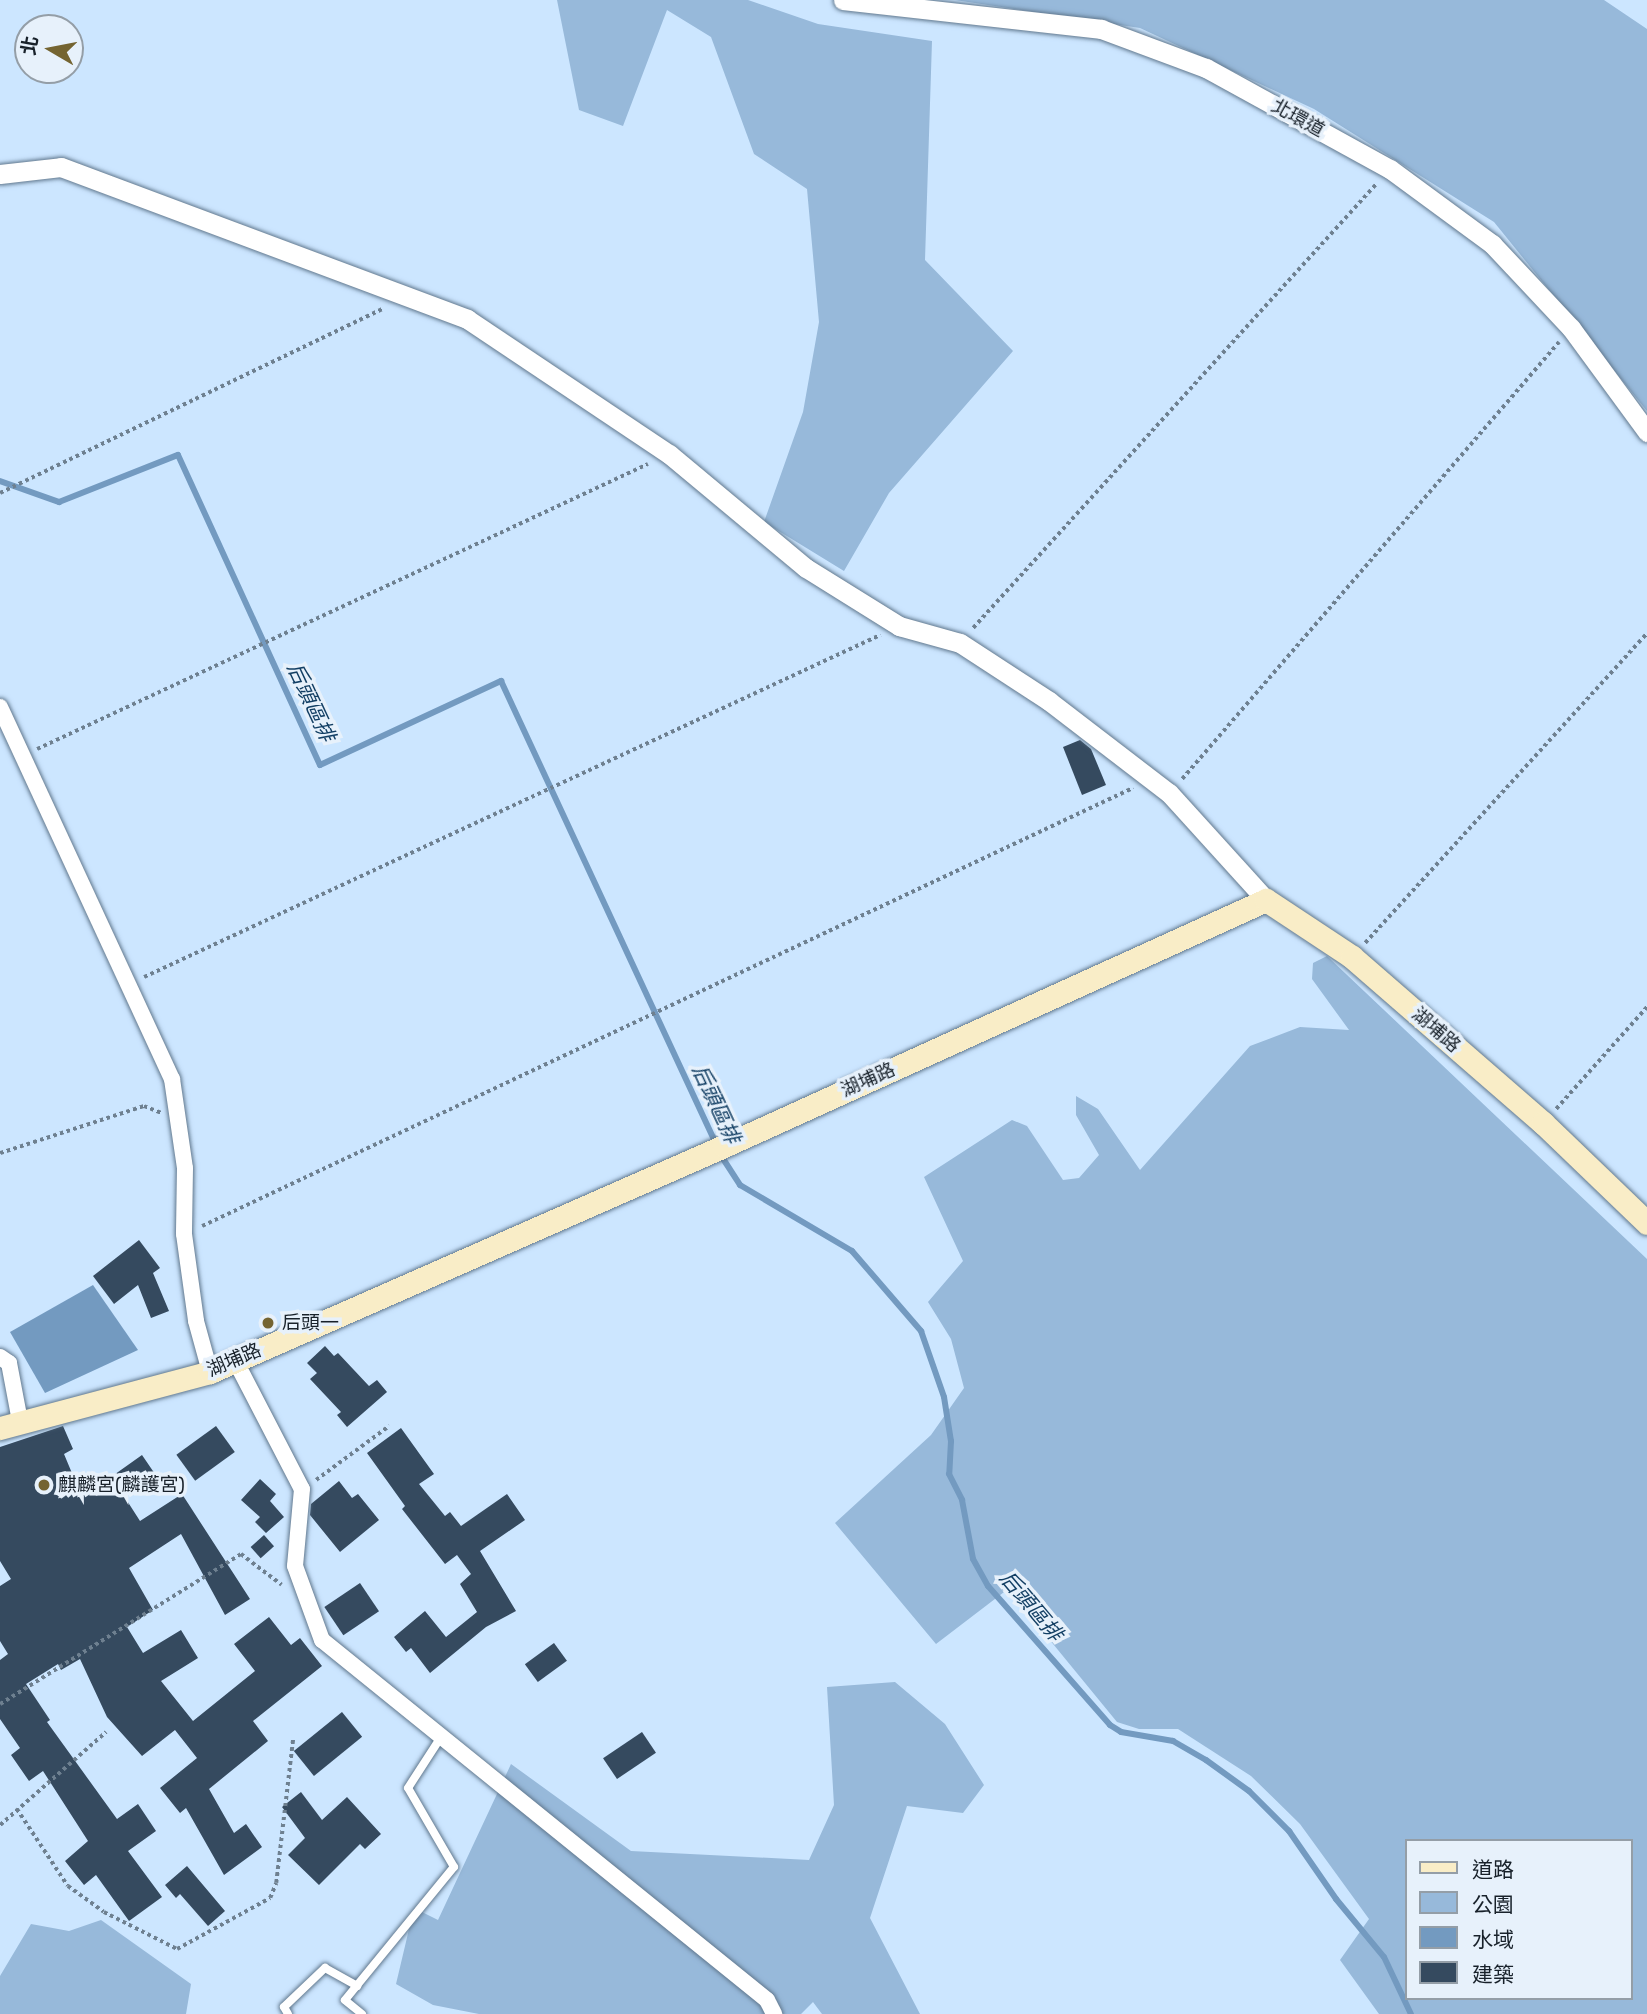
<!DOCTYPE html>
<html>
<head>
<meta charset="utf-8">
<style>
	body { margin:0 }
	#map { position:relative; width:1647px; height:2014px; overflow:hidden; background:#cce6ff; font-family:Rubik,"Noto Sans TC",sans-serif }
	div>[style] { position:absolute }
	.green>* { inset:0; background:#97b9da }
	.water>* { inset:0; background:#739ac0 }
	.stream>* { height:6px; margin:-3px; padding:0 3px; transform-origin:3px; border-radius:3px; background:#739ac0 }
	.building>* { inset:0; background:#354a5f; transform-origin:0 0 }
	.path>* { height:3.5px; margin-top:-1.75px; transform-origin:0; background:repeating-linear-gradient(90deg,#6e8090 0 3.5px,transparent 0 7px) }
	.roads { filter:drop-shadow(0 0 2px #61788e) drop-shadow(0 0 2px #61788e) }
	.service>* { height:8px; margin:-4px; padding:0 4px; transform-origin:4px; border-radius:4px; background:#fff }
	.minor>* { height:16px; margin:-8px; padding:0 8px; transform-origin:8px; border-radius:8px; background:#fff }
	.tertiary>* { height:19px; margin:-9.5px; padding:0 9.5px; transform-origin:9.5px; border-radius:9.5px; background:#fff }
	.secondary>* { height:23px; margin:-11.5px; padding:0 11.5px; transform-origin:11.5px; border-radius:11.5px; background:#f9edc7 }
	.dots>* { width:19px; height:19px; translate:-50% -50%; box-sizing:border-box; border:4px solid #e7f1fb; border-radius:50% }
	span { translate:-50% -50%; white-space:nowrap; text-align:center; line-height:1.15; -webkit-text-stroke:7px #e7f1fb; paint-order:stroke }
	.street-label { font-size:19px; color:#18212a }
	.poi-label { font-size:19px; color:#18212a }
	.left { translate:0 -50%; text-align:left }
	.water-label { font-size:21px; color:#133f64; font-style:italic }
	.legend { position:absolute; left:1405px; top:1839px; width:228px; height:161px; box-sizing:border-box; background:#e7f1fb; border:2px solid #949ea7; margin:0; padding:9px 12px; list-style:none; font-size:21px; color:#18212a }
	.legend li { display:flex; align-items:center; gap:14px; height:35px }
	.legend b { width:35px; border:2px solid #949ea7 }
	.north { position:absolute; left:14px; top:14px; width:70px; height:70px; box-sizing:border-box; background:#e7f1fb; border:2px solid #949ea7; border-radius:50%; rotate:280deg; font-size:19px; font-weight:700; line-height:28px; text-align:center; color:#18212a }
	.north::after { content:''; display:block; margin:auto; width:24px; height:32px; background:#746431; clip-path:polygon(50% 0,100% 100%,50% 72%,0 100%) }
</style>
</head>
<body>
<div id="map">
	<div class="green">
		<i style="clip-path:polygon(557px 0,748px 0,818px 24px,932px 41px,925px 260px,1013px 351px,889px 493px,844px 571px,764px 522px,803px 412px,819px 322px,807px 189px,754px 154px,711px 37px,667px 10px,623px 126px,579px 110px)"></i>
		<i style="clip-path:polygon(955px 0,1604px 0,1647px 29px,1647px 411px,1494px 222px,1314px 109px,1140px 28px)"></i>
		<i style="clip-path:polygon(evenodd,1327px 956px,1647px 1259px,1647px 2014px,1379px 2014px,1340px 1960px,1369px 1919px,1300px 1824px,1251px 1776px,1178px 1729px,1139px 1729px,1117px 1722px,1008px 1589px,936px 1644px,835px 1523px,931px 1435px,964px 1388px,951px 1339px,928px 1302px,963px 1261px,924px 1177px,1012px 1120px,1027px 1126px,1063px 1180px,1079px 1178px,1099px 1155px,1076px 1115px,1076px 1096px,1098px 1109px,1140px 1170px,1250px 1046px,1300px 1027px,1349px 1030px,1312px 979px,1313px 963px,1327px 956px,1407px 1841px,1631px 1841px,1631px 1998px,1407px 1998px,1407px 1841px)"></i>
		<i style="clip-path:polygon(895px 1682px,945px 1724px,984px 1785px,963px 1813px,907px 1806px,870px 1918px,920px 2014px,822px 2014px,813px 2002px,801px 2014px,479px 2014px,433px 2005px,396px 1984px,414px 1908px,438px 1920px,511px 1764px,631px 1851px,809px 1860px,834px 1805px,827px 1687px)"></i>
		<i style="clip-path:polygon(101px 1920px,191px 1984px,186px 2014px,0 2014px,0 1976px,31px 1924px,69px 1931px)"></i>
	</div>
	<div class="water">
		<i style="clip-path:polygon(93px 1285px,138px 1350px,45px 1393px,10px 1332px)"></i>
	</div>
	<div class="stream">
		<i style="left:0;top:481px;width:63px;rotate:19.6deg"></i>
		<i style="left:59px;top:502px;width:128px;rotate:-21.6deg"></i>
		<i style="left:178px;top:455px;width:341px;rotate:65.4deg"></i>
		<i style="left:320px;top:765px;width:200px;rotate:-24.9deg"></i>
		<i style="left:501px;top:681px;width:510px;rotate:65.09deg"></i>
		<i style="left:720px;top:1154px;width:37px;rotate:57deg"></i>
		<i style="left:740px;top:1185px;width:130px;rotate:30.5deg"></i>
		<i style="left:852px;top:1251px;width:106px;rotate:49.2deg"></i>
		<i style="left:921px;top:1331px;width:70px;rotate:70.8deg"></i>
		<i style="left:944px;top:1397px;width:45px;rotate:81deg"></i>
		<i style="left:951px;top:1441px;width:33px;rotate:93deg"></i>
		<i style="left:949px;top:1474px;width:29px;rotate:63deg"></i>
		<i style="left:962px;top:1500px;width:60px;rotate:79.4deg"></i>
		<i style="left:973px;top:1559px;width:31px;rotate:61deg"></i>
		<i style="left:988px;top:1586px;width:185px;rotate:48.7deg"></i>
		<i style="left:1110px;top:1725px;width:13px;rotate:32deg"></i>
		<i style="left:1121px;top:1732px;width:53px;rotate:9.8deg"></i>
		<i style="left:1173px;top:1741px;width:38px;rotate:30deg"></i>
		<i style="left:1206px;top:1760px;width:53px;rotate:35.8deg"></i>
		<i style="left:1249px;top:1791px;width:57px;rotate:45deg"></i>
		<i style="left:1289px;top:1831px;width:83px;rotate:55.3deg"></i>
		<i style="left:1336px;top:1899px;width:75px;rotate:50.4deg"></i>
		<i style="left:1384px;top:1957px;width:63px;rotate:64.7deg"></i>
	</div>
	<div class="building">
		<i style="clip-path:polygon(1080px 740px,1091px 749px,1106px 785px,1082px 795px,1063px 747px)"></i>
		<i style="clip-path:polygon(139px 1240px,160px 1268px,153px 1273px,169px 1311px,151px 1318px,138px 1285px,114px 1304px,93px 1276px)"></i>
		<i style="clip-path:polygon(325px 1346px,334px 1356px,338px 1353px,369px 1386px,377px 1380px,387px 1392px,347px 1427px,337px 1415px,341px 1412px,310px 1379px,317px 1373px,307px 1363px)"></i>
		<i style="clip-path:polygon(63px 1426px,73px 1449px,64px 1454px,79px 1490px,107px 1472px,111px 1477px,142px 1455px,155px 1474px,124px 1496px,140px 1521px,182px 1494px,250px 1599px,225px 1615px,181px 1534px,129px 1568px,153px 1610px,127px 1627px,143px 1653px,181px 1630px,198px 1658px,161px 1681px,193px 1721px,255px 1671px,234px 1644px,269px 1617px,291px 1645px,300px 1638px,322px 1666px,253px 1721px,268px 1741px,209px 1789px,234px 1833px,246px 1824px,262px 1847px,224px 1875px,186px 1808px,180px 1813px,160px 1788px,197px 1758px,175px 1730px,142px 1756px,107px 1717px,80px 1659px,61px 1670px,58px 1664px,26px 1684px,50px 1720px,47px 1722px,117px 1819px,138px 1804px,156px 1831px,128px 1851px,162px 1897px,129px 1921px,96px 1875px,84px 1885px,65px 1861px,88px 1841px,43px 1771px,29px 1781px,11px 1755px,20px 1748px,0 1719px,0 1660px,8px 1654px,0 1641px,0 1586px,11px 1579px,0 1561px,0 1447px)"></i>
		<i style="left:216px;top:1426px;width:32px;height:49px;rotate:54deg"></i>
		<i style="clip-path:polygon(401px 1428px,434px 1474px,419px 1484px,445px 1516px,450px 1512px,461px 1526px,507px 1494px,525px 1520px,480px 1551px,516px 1611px,486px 1627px,430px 1673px,411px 1648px,406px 1652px,394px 1637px,425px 1611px,446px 1637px,477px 1612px,460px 1584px,471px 1574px,457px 1555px,445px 1564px,402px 1509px,405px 1506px,367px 1453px)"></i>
		<i style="clip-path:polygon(260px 1479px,276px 1494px,270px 1501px,284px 1517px,266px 1533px,255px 1522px,260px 1517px,241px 1500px)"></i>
		<i style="clip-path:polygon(339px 1481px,352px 1498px,358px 1494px,379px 1520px,340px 1552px,310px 1515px,311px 1504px)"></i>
		<i style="left:264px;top:1535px;width:15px;height:18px;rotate:48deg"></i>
		<i style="left:360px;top:1583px;width:34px;height:43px;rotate:56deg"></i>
		<i style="left:554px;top:1643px;width:22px;height:36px;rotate:54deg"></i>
		<i style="left:342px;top:1712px;width:32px;height:62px;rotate:51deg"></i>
		<i style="left:642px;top:1732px;width:25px;height:47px;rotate:56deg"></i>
		<i style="clip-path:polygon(301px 1792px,322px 1820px,347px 1797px,381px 1834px,365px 1849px,360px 1844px,319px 1885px,288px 1855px,305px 1838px,282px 1807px)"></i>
		<i style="clip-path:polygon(187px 1866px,225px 1911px,208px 1926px,180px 1894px,176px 1898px,165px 1885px)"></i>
	</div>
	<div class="path">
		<i style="left:0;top:493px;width:425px;rotate:-25.7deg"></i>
		<i style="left:973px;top:628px;width:601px;rotate:-47.76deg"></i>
		<i style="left:37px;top:749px;width:674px;rotate:-25.01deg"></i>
		<i style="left:1182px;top:779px;width:577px;rotate:-49.22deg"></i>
		<i style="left:1365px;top:943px;width:419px;rotate:-47.7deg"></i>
		<i style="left:144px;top:977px;width:812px;rotate:-24.92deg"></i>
		<i style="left:1556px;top:1109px;width:137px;rotate:-48.3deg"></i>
		<i style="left:0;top:1153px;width:151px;rotate:-18.1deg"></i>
		<i style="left:144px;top:1106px;width:18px;rotate:22deg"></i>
		<i style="left:202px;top:1226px;width:1029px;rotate:-25.2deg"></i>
		<i style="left:316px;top:1480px;width:91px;rotate:-36.5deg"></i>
		<i style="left:0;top:1704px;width:284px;rotate:-31.9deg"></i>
		<i style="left:241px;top:1554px;width:51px;rotate:37.1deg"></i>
		<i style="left:17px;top:1809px;width:92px;rotate:56.5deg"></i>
		<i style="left:68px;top:1886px;width:44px;rotate:35.8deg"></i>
		<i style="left:104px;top:1912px;width:82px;rotate:26.9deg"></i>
		<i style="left:177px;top:1949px;width:106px;rotate:-28.7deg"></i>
		<i style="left:270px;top:1898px;width:16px;rotate:-68deg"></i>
		<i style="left:276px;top:1883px;width:145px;rotate:-83.3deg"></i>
		<i style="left:0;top:1825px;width:141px;rotate:-41.3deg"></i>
	</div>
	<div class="roads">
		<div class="service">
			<i style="left:288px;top:2014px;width:8px;rotate:-120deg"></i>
			<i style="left:284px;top:2007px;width:57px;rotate:-43.6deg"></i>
			<i style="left:325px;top:1968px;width:37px;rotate:29deg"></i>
			<i style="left:362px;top:2014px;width:22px;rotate:-141deg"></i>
			<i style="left:345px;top:2000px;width:172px;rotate:-50.7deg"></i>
			<i style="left:454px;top:1867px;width:91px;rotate:-120.2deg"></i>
			<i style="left:408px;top:1788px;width:61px;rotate:-57.1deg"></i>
		</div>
		<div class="minor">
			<i style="left:0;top:707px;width:410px;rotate:65.2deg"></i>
			<i style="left:172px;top:1079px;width:90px;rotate:81.7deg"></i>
			<i style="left:185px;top:1168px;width:66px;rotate:90.9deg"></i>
			<i style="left:184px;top:1234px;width:88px;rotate:82.1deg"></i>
			<i style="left:196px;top:1321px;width:53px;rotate:74.6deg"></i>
			<i style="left:0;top:1357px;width:11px;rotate:34deg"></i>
			<i style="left:9px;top:1363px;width:59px;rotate:79.3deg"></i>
			<i style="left:235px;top:1360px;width:145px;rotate:62.6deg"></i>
			<i style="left:302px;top:1489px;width:77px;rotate:95.2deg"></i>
			<i style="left:295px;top:1566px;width:79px;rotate:70deg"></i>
			<i style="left:322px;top:1640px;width:572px;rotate:38.97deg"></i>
			<i style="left:767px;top:2000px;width:16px;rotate:63deg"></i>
		</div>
		<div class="tertiary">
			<i style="left:843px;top:0;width:260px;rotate:6.4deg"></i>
			<i style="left:1101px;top:29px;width:112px;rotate:20.4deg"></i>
			<i style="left:1206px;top:68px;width:210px;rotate:28.8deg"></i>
			<i style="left:1390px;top:169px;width:127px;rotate:36.3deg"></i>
			<i style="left:1492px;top:244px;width:115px;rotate:46.8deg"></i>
			<i style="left:1571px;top:328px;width:129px;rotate:53.8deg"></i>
			<i style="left:0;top:174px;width:61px;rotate:-6.5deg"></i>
			<i style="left:61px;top:167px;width:434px;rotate:20.5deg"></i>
			<i style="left:467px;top:319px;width:243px;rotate:33.8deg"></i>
			<i style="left:669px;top:454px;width:178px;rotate:39.8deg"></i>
			<i style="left:806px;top:568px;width:110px;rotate:31.9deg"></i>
			<i style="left:899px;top:626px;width:63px;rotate:15.6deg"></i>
			<i style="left:960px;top:643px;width:106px;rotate:33.1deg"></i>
			<i style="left:1049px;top:701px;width:151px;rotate:37.5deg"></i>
			<i style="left:1169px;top:793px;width:144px;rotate:47.8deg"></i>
		</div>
		<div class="secondary">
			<i style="left:0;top:1428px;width:217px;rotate:-14.9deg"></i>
			<i style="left:210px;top:1372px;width:561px;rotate:-23.73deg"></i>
			<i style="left:724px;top:1146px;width:595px;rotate:-24.41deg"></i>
			<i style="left:1266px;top:900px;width:103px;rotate:33.5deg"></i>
			<i style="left:1352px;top:957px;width:253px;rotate:41deg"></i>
			<i style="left:1543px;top:1123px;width:144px;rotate:43.9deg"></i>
		</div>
	</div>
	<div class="dots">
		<i style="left:268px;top:1323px;background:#746431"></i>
		<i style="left:44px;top:1485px;background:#746431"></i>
	</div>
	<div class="street-label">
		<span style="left:1298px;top:118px;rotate:29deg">北環道</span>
		<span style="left:1436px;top:1030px;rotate:41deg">湖埔路</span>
		<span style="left:868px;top:1080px;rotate:-24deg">湖埔路</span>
		<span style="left:234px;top:1360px;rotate:-23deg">湖埔路</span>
	</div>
	<div class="poi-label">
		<span class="left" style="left:282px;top:1323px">后頭一</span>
		<span class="left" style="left:58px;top:1485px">麒麟宮(麟護宮)</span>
	</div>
	<div class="water-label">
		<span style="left:311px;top:702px;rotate:65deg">后頭區排</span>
		<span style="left:716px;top:1104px;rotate:65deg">后頭區排</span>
		<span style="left:1031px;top:1606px;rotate:50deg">后頭區排</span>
	</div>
	<ul class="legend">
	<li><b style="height:9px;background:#f9edc7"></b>道路</li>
	<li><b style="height:19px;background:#97b9da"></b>公園</li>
	<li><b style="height:19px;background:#739ac0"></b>水域</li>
	<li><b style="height:19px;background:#354a5f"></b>建築</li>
	</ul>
	<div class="north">北</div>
</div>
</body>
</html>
